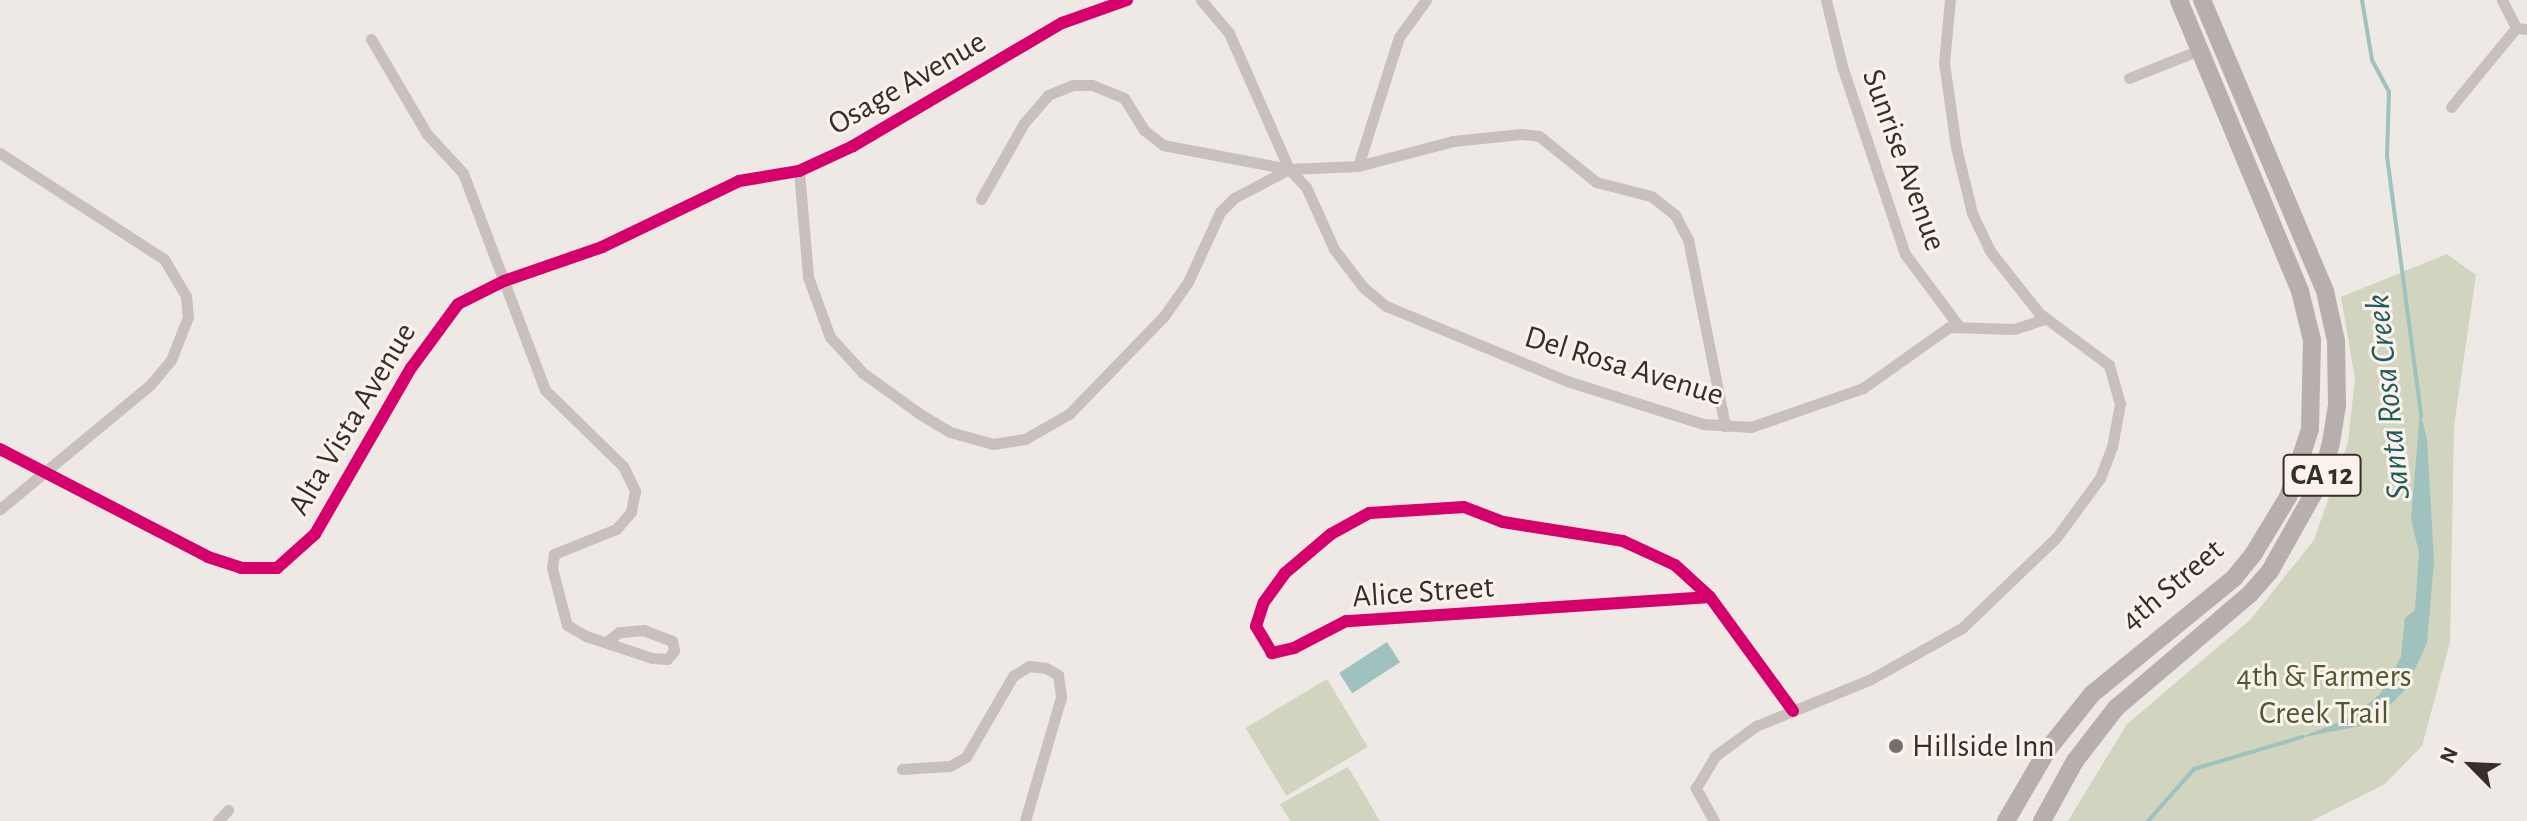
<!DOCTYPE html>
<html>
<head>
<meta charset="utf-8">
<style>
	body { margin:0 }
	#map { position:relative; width:2527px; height:821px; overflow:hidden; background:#eee9e4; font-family:"Alegreya Sans",sans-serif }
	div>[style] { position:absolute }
	.green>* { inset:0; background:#d1d4be; transform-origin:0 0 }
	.water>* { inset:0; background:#9fc2bf; transform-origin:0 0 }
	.stream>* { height:4px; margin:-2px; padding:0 2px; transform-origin:2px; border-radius:2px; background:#9fc2bf }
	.minor>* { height:11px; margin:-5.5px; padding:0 5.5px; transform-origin:5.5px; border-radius:5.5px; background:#c8c0bc }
	.primary>* { height:18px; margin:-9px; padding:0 9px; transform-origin:9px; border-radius:9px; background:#b7afab }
	.cycleway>* { height:12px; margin:-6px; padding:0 6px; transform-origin:6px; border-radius:6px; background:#d6006c }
	.dots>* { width:22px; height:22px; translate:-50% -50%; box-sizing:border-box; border:4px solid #fbf2ec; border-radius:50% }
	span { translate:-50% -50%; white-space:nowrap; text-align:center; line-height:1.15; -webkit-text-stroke:6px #fbf2ec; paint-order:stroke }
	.shield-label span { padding:2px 6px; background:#fbf2ec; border:2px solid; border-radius:6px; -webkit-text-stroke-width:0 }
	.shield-label { font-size:30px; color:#392d2a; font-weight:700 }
	.street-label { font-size:32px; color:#392d2a }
	.park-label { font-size:32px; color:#4c582d }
	.poi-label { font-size:32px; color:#392d2a }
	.left { translate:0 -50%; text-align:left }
	.water-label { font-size:34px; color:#1e5c5b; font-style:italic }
	.north { position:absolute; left:2431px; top:725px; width:80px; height:80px; -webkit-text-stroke:6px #fbf2ec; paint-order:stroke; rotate:294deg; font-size:22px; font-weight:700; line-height:32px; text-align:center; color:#392d2a }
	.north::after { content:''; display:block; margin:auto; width:28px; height:36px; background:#392d2a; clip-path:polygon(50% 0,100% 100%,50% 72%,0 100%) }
</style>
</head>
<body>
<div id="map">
	<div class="green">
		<i style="clip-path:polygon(2447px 254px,2476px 275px,2454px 426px,2450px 642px,2422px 746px,2385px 784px,2311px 821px,2068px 821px,2127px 724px,2251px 619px,2314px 540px,2348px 442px,2355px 379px,2341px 297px)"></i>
		<i style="left:1327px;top:679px;width:79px;height:95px;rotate:59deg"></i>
		<i style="clip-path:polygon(1348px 767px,1380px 821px,1290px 821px,1280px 804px)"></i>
	</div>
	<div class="water">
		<i style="clip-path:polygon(2420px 411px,2427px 439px,2434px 561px,2427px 643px,2405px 690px,2371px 724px,2299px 738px,2352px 717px,2380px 694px,2401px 657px,2405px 618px,2415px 610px,2419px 553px,2411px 519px)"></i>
		<i style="left:1387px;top:642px;width:24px;height:57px;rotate:57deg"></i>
	</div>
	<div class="stream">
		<i style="left:2362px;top:0;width:61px;rotate:80.5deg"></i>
		<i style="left:2372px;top:60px;width:36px;rotate:62deg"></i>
		<i style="left:2389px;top:92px;width:64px;rotate:91.8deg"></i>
		<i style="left:2387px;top:156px;width:262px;rotate:82.5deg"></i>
		<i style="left:2148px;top:821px;width:69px;rotate:-48.5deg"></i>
		<i style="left:2194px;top:769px;width:113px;rotate:-16.5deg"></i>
	</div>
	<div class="minor">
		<i style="left:1201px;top:0;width:43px;rotate:49.7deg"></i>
		<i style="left:1229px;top:33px;width:149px;rotate:66.2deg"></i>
		<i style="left:1289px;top:169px;width:25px;rotate:47deg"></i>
		<i style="left:1306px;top:187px;width:68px;rotate:65.7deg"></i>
		<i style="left:1334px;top:249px;width:48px;rotate:52.7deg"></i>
		<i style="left:1363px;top:287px;width:30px;rotate:40deg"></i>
		<i style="left:1386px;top:306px;width:196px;rotate:22.5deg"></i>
		<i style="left:1567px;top:381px;width:143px;rotate:17.5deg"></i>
		<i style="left:1703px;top:424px;width:48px;rotate:3.6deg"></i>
		<i style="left:1751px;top:427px;width:119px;rotate:-19.2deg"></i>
		<i style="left:1863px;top:388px;width:105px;rotate:-35.3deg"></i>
		<i style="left:1949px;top:327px;width:65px;rotate:1.8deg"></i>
		<i style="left:2014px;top:329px;width:33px;rotate:-18deg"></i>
		<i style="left:1826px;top:0;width:68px;rotate:76.4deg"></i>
		<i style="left:1842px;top:66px;width:198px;rotate:71.5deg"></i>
		<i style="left:1905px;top:254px;width:89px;rotate:53.3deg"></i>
		<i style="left:2502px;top:0;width:31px;rotate:63deg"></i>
		<i style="left:371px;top:39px;width:110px;rotate:59.5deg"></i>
		<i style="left:427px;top:134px;width:53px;rotate:47.3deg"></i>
		<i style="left:463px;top:173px;width:232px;rotate:69.3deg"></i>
		<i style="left:545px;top:390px;width:109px;rotate:44.3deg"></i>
		<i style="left:623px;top:466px;width:28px;rotate:64deg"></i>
		<i style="left:635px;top:491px;width:21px;rotate:101deg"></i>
		<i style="left:631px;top:512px;width:23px;rotate:131deg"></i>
		<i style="left:616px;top:529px;width:67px;rotate:158deg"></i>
		<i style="left:554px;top:554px;width:14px;rotate:98deg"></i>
		<i style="left:552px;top:568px;width:59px;rotate:75.3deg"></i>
		<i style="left:567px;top:625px;width:22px;rotate:30deg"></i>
		<i style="left:586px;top:636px;width:70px;rotate:18.4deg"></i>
		<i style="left:652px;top:658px;width:15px;rotate:4deg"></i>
		<i style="left:667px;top:659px;width:11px;rotate:-49deg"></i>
		<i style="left:674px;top:651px;width:10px;rotate:-101deg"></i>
		<i style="left:672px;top:641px;width:30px;rotate:-159deg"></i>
		<i style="left:644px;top:630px;width:25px;rotate:175deg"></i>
		<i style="left:619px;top:632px;width:14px;rotate:141deg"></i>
		<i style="left:2129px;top:78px;width:79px;rotate:-21.7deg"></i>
		<i style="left:2451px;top:107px;width:102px;rotate:-50.6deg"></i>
		<i style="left:2516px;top:28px;width:11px;rotate:5deg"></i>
		<i style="left:0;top:153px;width:195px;rotate:32.9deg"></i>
		<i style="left:164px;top:259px;width:43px;rotate:59.3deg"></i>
		<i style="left:186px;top:296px;width:21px;rotate:85deg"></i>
		<i style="left:188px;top:317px;width:46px;rotate:111.6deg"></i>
		<i style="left:171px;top:360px;width:33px;rotate:130deg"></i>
		<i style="left:150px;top:385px;width:195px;rotate:140.4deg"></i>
		<i style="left:1358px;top:166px;width:98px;rotate:-14.7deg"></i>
		<i style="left:1453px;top:141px;width:68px;rotate:-5.9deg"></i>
		<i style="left:1521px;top:134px;width:18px;rotate:6deg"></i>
		<i style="left:1539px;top:136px;width:73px;rotate:38.9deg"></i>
		<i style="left:1596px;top:182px;width:57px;rotate:14.3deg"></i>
		<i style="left:1651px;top:196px;width:31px;rotate:38deg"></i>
		<i style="left:1675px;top:215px;width:27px;rotate:62deg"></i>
		<i style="left:1688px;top:239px;width:191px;rotate:78.8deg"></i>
		<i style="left:799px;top:171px;width:106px;rotate:85.1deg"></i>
		<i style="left:808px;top:277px;width:64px;rotate:69.9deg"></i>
		<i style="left:830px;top:337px;width:49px;rotate:47.5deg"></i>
		<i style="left:863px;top:373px;width:70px;rotate:35.7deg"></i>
		<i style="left:920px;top:414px;width:35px;rotate:31deg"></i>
		<i style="left:950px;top:432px;width:45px;rotate:15.6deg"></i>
		<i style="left:993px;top:444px;width:32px;rotate:-9deg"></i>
		<i style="left:1025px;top:439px;width:51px;rotate:-29.6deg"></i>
		<i style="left:1069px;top:414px;width:136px;rotate:-45.9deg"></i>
		<i style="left:1164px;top:316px;width:42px;rotate:-54.8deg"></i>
		<i style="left:1188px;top:282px;width:77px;rotate:-65.4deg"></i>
		<i style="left:1220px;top:212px;width:20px;rotate:-45deg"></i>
		<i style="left:1234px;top:198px;width:62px;rotate:-27.8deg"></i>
		<i style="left:981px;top:199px;width:87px;rotate:-60.5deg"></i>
		<i style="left:1024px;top:123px;width:37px;rotate:-49deg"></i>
		<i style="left:1048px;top:95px;width:27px;rotate:-22deg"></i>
		<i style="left:1073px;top:85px;width:19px"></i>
		<i style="left:1092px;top:85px;width:35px;rotate:22deg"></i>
		<i style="left:1124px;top:98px;width:38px;rotate:58deg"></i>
		<i style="left:1144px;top:130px;width:24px;rotate:38deg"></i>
		<i style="left:1163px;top:145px;width:128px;rotate:10.8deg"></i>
		<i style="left:1289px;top:169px;width:69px;rotate:-2.5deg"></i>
		<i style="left:1358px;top:166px;width:135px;rotate:-72.4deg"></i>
		<i style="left:1399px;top:37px;width:46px;rotate:-53.9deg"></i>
		<i style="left:0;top:449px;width:234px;rotate:27.4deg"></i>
		<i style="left:208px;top:557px;width:35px;rotate:18deg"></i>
		<i style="left:241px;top:568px;width:36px"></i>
		<i style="left:277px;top:568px;width:51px;rotate:-41.8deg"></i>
		<i style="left:315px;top:534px;width:192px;rotate:-60deg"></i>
		<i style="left:411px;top:368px;width:79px;rotate:-53.7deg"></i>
		<i style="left:458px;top:304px;width:51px;rotate:-26.6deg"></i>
		<i style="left:504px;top:281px;width:104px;rotate:-19.1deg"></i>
		<i style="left:602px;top:247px;width:152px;rotate:-25.7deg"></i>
		<i style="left:739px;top:181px;width:61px;rotate:-9.5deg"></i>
		<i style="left:799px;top:171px;width:60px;rotate:-24.8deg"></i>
		<i style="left:853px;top:146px;width:243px;rotate:-30.5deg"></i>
		<i style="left:1062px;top:23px;width:69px;rotate:-19.5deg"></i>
		<i style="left:1710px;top:597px;width:365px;rotate:176.2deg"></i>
		<i style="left:1346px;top:621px;width:59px;rotate:152.6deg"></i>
		<i style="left:1294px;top:648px;width:23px;rotate:167deg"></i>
		<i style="left:1272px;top:653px;width:31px;rotate:-121deg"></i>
		<i style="left:1256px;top:626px;width:25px;rotate:-72deg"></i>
		<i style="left:1264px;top:602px;width:36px;rotate:-54deg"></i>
		<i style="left:1285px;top:573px;width:60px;rotate:-40.3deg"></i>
		<i style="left:1331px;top:534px;width:43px;rotate:-28.9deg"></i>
		<i style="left:1369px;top:513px;width:95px;rotate:-3.6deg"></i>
		<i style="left:1464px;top:507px;width:42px;rotate:21deg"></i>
		<i style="left:1503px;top:522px;width:121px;rotate:9deg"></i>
		<i style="left:1623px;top:541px;width:57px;rotate:24.8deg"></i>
		<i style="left:1675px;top:565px;width:47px;rotate:42.4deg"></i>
		<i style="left:1710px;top:597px;width:141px;rotate:53.9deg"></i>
		<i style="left:902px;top:769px;width:48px;rotate:-3.6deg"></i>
		<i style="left:950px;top:766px;width:18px;rotate:-29deg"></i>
		<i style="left:966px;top:757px;width:94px;rotate:-59.9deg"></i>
		<i style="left:1013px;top:676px;width:19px;rotate:-32deg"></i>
		<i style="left:1029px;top:666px;width:17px;rotate:7deg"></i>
		<i style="left:1046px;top:668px;width:14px;rotate:30deg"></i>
		<i style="left:1058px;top:675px;width:22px;rotate:82deg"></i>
		<i style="left:1061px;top:697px;width:129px;rotate:106.2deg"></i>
		<i style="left:218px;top:821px;width:15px;rotate:-48deg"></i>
		<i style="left:1714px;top:821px;width:38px;rotate:-119deg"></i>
		<i style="left:1696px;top:788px;width:37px;rotate:-59deg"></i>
		<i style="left:1715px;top:756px;width:51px;rotate:-36.2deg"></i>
		<i style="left:1756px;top:726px;width:124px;rotate:-22.2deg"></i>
		<i style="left:1871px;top:679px;width:104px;rotate:-29.3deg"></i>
		<i style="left:1962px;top:628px;width:130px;rotate:-43.8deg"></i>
		<i style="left:2056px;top:538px;width:74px;rotate:-53.7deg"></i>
		<i style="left:2100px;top:478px;width:33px;rotate:-69deg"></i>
		<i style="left:2112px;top:447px;width:44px;rotate:-79.5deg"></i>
		<i style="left:2120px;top:404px;width:41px;rotate:-105.8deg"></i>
		<i style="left:2109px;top:365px;width:87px;rotate:-143.4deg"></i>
		<i style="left:2039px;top:313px;width:79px;rotate:-128.3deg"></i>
		<i style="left:1990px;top:251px;width:42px;rotate:-115.3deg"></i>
		<i style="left:1972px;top:213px;width:68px;rotate:-103.6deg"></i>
		<i style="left:1956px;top:147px;width:85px;rotate:-98.1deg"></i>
		<i style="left:1944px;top:63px;width:63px;rotate:-84.6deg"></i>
	</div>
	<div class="primary">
		<i style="left:2006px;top:821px;width:83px;rotate:-59.7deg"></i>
		<i style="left:2048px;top:749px;width:70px;rotate:-51.3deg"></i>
		<i style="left:2092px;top:694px;width:183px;rotate:-39.2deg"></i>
		<i style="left:2234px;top:578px;width:32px;rotate:-51deg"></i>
		<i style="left:2254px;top:553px;width:66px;rotate:-58.7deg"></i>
		<i style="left:2288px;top:497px;width:71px;rotate:-72.1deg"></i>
		<i style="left:2310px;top:429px;width:89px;rotate:-88.7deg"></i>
		<i style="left:2312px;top:340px;width:50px;rotate:-103.8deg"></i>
		<i style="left:2300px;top:291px;width:315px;rotate:-112.6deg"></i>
		<i style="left:2042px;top:821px;width:68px;rotate:-61.2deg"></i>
		<i style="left:2075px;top:761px;width:67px;rotate:-52.3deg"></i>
		<i style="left:2116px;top:708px;width:176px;rotate:-40.4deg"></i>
		<i style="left:2250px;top:594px;width:30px;rotate:-49deg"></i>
		<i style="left:2270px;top:571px;width:104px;rotate:-60.7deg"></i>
		<i style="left:2321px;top:480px;width:38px;rotate:-75deg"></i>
		<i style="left:2331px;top:443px;width:38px;rotate:-81deg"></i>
		<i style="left:2337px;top:405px;width:64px;rotate:-90.9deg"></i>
		<i style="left:2336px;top:341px;width:51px;rotate:-102.4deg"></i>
		<i style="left:2325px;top:291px;width:316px;rotate:-112.9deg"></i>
	</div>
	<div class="cycleway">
		<i style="left:0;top:449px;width:234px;rotate:27.4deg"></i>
		<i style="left:208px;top:557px;width:35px;rotate:18deg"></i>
		<i style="left:241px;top:568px;width:36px"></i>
		<i style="left:277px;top:568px;width:51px;rotate:-41.8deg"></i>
		<i style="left:315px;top:534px;width:192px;rotate:-60deg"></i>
		<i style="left:411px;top:368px;width:79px;rotate:-53.7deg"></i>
		<i style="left:458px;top:304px;width:51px;rotate:-26.6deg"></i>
		<i style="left:504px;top:281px;width:104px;rotate:-19.1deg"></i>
		<i style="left:602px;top:247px;width:152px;rotate:-25.7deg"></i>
		<i style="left:739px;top:181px;width:61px;rotate:-9.5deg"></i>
		<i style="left:799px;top:171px;width:60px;rotate:-24.8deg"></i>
		<i style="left:853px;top:146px;width:243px;rotate:-30.5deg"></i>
		<i style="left:1062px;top:23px;width:69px;rotate:-19.5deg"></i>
		<i style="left:1710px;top:597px;width:365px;rotate:176.2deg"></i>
		<i style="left:1346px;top:621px;width:59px;rotate:152.6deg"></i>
		<i style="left:1294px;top:648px;width:23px;rotate:167deg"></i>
		<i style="left:1272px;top:653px;width:31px;rotate:-121deg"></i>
		<i style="left:1256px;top:626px;width:25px;rotate:-72deg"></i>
		<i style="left:1264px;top:602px;width:36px;rotate:-54deg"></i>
		<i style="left:1285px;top:573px;width:60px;rotate:-40.3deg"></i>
		<i style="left:1331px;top:534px;width:43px;rotate:-28.9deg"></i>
		<i style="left:1369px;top:513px;width:95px;rotate:-3.6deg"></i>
		<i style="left:1464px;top:507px;width:42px;rotate:21deg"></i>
		<i style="left:1503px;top:522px;width:121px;rotate:9deg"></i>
		<i style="left:1623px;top:541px;width:57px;rotate:24.8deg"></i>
		<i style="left:1675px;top:565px;width:47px;rotate:42.4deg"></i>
		<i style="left:1710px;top:597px;width:141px;rotate:53.9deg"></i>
	</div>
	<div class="dots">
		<i style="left:1896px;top:746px;background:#786f6b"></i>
	</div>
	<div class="shield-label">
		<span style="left:2322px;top:475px">CA 12</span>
	</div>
	<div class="street-label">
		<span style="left:907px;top:83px;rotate:-30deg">Osage Avenue</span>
		<span style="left:1904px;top:160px;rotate:70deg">Sunrise Avenue</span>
		<span style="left:1624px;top:366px;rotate:17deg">Del Rosa Avenue</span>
		<span style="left:352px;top:419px;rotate:-59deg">Alta Vista Avenue</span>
		<span style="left:2172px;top:585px;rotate:-40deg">4th Street</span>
		<span style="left:1423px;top:592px;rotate:-4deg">Alice Street</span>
	</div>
	<div class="park-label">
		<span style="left:2324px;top:695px">4th &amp; Farmers<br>Creek Trail</span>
	</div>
	<div class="poi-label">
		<span class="left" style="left:1912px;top:746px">Hillside Inn</span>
	</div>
	<div class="water-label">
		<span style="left:2389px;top:397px;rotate:-96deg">Santa Rosa Creek</span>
	</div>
	<div class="north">N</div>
</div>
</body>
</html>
